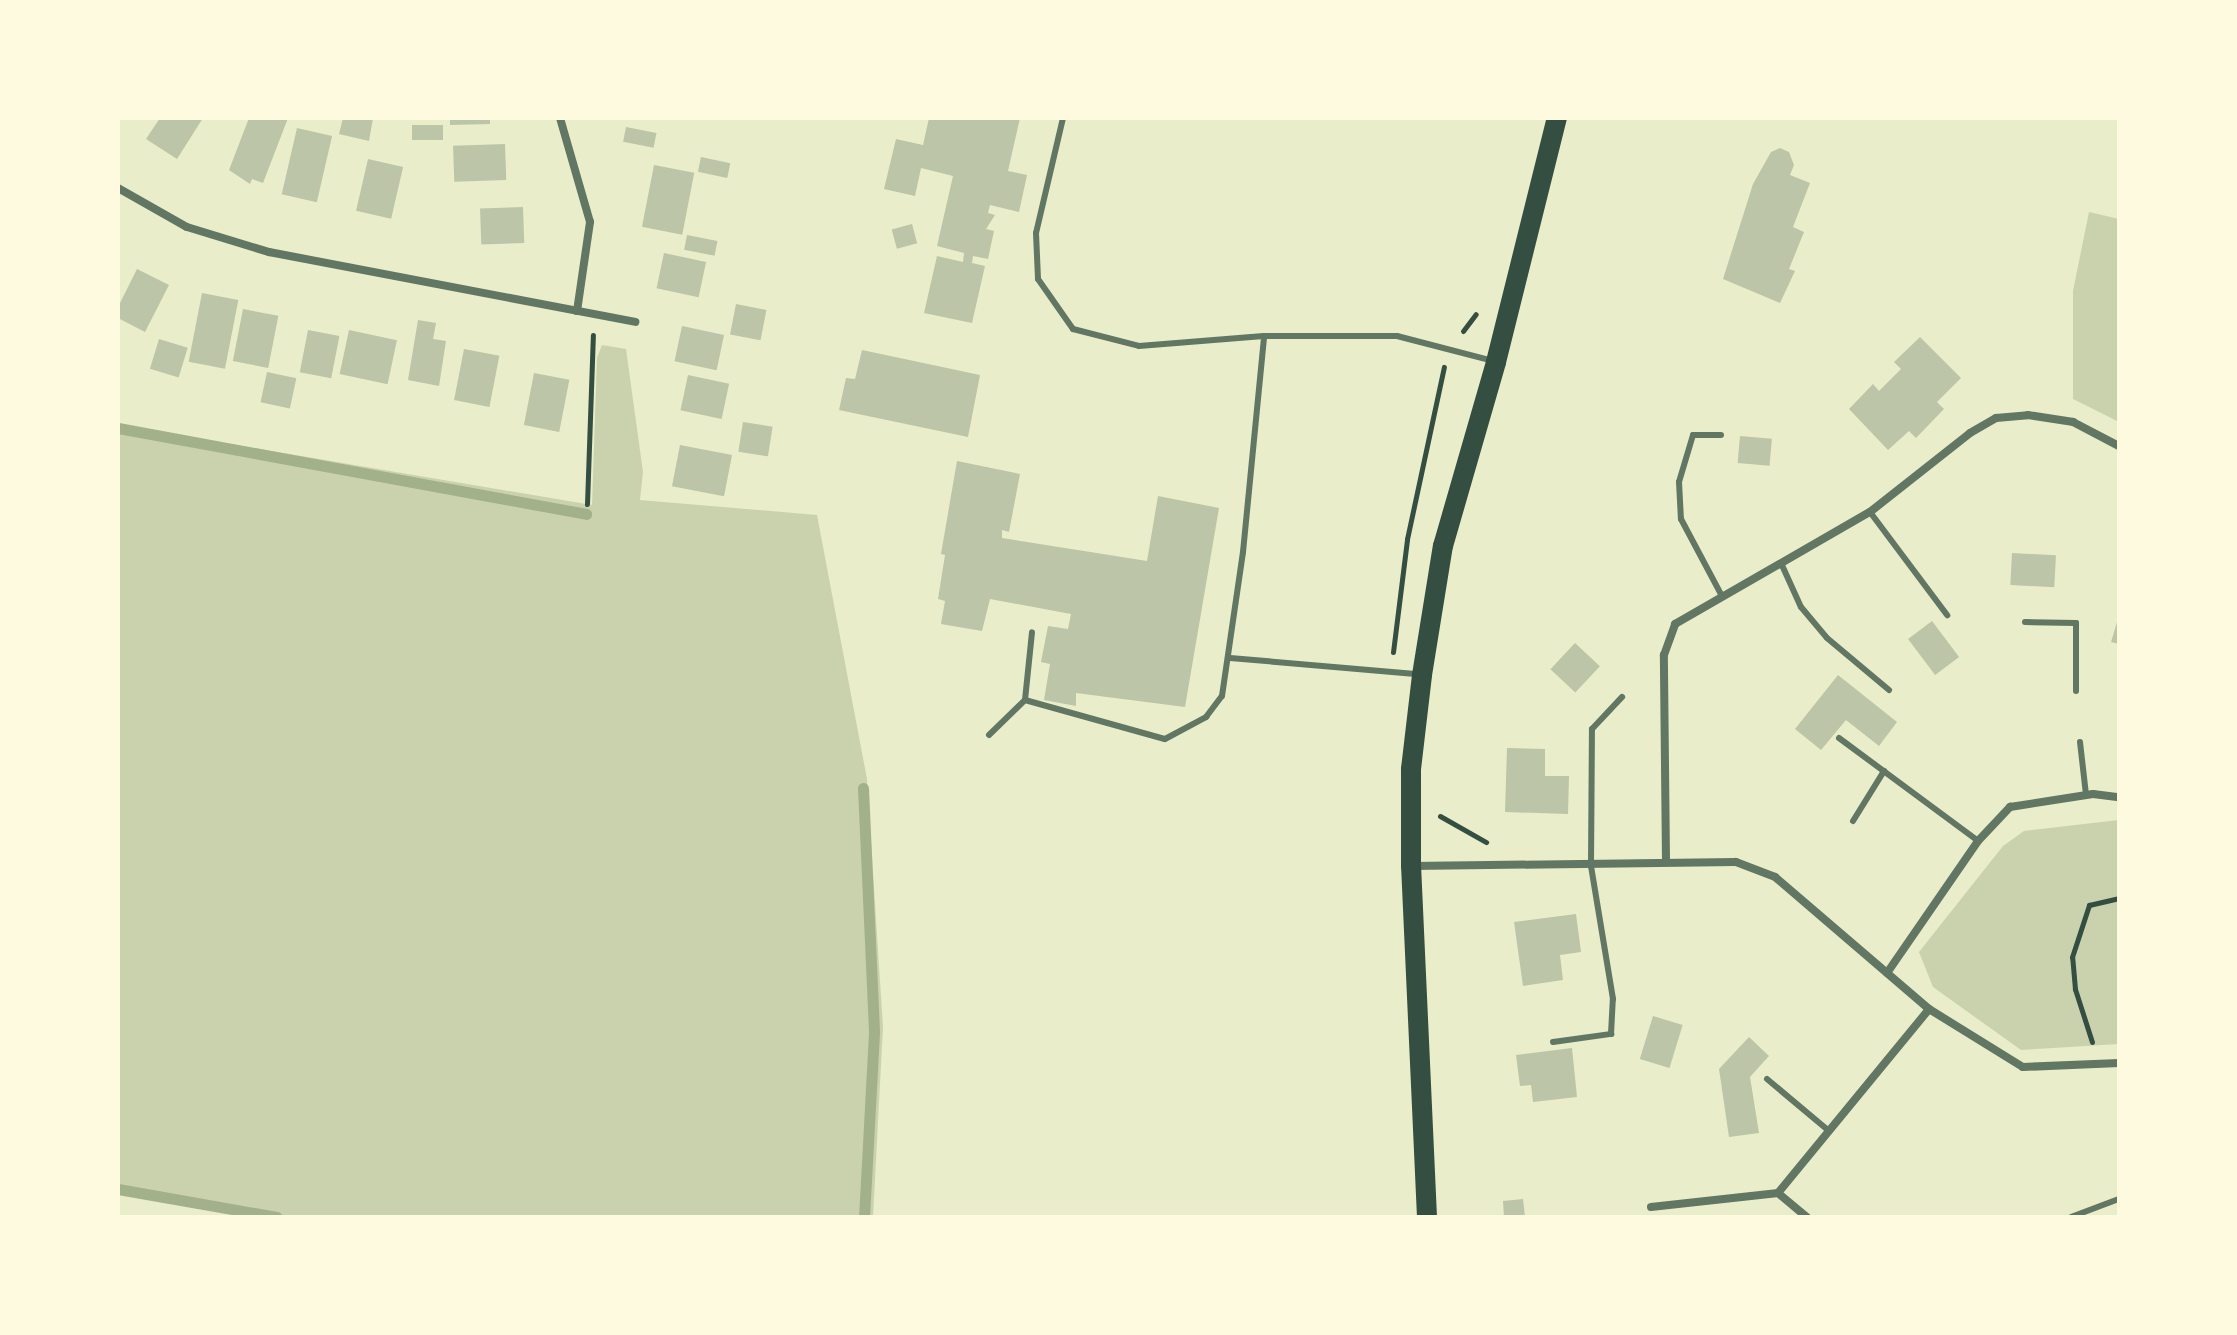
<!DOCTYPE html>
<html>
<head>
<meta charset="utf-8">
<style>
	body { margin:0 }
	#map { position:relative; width:2237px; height:1335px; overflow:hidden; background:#e9edc9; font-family:"Nunito Sans",sans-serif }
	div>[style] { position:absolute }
	.green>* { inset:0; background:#cad2ad }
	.stream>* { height:11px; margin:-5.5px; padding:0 5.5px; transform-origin:5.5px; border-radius:5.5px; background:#a3b18a }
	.building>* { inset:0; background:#bcc5a7; transform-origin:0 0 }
	.path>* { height:5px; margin:-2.5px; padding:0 2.5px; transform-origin:2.5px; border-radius:2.5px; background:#344e41 }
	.service>* { height:6px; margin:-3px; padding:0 3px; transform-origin:3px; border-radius:3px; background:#617663 }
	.minor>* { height:8px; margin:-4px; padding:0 4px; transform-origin:4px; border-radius:4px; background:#617663 }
	.primary>* { height:20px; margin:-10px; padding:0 10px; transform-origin:10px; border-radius:10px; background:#344e41 }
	span { translate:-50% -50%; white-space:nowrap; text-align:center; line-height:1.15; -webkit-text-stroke:6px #fefae0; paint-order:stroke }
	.frame { position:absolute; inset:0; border:120px solid #fefae0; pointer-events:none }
</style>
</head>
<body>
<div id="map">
	<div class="green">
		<i style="clip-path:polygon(2089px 212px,2119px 219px,2119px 422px,2073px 399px,2073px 291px)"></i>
		<i style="clip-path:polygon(602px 345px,626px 349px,643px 472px,640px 500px,817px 515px,867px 779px,883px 1027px,873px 1217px,240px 1217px,241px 1211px,118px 1190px,118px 425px,592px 505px,597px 358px)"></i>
		<i style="clip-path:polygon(2119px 820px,2119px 1044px,2021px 1050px,1933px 987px,1919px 952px,2003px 846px,2024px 831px)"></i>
	</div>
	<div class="stream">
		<i style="left:118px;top:428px;width:476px;rotate:10.4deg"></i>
		<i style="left:863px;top:788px;width:245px;rotate:87.4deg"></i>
		<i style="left:874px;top:1033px;width:184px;rotate:93.1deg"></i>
		<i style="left:118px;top:1189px;width:161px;rotate:10deg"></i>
	</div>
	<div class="building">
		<i style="clip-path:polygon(160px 118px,203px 118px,177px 159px,146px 139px)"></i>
		<i style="clip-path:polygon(249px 118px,288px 118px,263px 183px,252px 179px,250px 184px,229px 170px)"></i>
		<i style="clip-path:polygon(343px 118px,373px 118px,369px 141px,339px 134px)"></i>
		<i style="clip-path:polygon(450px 118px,490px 118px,490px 124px,450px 125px)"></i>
		<i style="clip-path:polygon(929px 118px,1020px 118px,1008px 171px,1027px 175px,1019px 212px,990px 205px,988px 213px,995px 215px,986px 229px,994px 231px,988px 259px,973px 256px,972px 263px,985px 266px,972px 323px,924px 313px,937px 256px,963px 262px,964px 253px,937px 246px,953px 176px,921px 168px,915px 196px,884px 189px,896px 139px,923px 145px)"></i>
		<i style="left:443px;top:125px;width:15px;height:31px;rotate:90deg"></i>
		<i style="left:626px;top:127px;width:31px;height:15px;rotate:11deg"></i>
		<i style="left:297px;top:128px;width:36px;height:68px;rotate:13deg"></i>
		<i style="left:505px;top:144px;width:36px;height:52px;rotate:88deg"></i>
		<i style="clip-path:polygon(1780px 148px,1789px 152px,1794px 165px,1790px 175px,1810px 183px,1793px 227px,1804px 232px,1789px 269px,1795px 271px,1780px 303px,1723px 279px,1753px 184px,1771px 152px)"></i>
		<i style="left:701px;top:157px;width:30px;height:15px;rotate:12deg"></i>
		<i style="left:368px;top:159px;width:36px;height:53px;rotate:13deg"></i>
		<i style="left:654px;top:165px;width:41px;height:63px;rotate:11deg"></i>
		<i style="left:523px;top:207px;width:36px;height:43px;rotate:88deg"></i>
		<i style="left:912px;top:224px;width:20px;height:21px;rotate:75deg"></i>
		<i style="left:687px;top:235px;width:31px;height:15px;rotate:11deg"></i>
		<i style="left:664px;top:253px;width:43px;height:36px;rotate:12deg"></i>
		<i style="clip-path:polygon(137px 269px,169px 285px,145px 332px,118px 318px,118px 307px)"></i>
		<i style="left:202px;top:293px;width:37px;height:70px;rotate:11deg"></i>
		<i style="left:736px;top:304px;width:31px;height:31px;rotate:11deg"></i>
		<i style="left:243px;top:309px;width:36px;height:53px;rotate:11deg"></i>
		<i style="clip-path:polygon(418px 320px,436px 323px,433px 339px,446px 341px,439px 386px,408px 380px)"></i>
		<i style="left:682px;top:326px;width:43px;height:36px;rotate:12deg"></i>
		<i style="left:308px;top:330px;width:32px;height:43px;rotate:11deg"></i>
		<i style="left:349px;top:330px;width:49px;height:45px;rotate:12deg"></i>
		<i style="clip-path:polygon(1920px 337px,1961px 378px,1937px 402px,1944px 409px,1916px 438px,1909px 431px,1888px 450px,1849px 409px,1873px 384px,1879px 391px,1901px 369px,1894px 362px)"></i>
		<i style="left:159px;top:339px;width:30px;height:31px;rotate:17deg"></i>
		<i style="left:464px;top:349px;width:36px;height:52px;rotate:11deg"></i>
		<i style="clip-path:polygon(862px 350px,980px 375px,968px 437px,839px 410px,846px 378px,855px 379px)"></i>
		<i style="left:267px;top:372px;width:30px;height:31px;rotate:12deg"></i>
		<i style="left:534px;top:373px;width:36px;height:53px;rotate:11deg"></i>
		<i style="left:688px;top:375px;width:42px;height:36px;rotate:12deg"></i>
		<i style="left:743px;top:422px;width:30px;height:30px;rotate:9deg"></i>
		<i style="left:1740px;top:436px;width:32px;height:27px;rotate:5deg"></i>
		<i style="left:680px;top:445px;width:53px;height:42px;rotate:11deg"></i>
		<i style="clip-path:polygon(957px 461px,1020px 474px,1009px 532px,1002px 530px,1002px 538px,1147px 561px,1158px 496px,1219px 508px,1185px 707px,1076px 693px,1076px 706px,1044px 700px,1050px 664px,1041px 662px,1048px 626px,1068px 629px,1071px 614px,990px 599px,982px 631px,941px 624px,945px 601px,938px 599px,945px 555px,941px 554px)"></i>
		<i style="left:2012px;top:553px;width:44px;height:32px;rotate:3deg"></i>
		<i style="clip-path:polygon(2118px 619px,2119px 619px,2119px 644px,2111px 642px)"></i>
		<i style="left:1932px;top:621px;width:45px;height:30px;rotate:53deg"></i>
		<i style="left:1575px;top:643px;width:34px;height:36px;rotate:43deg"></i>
		<i style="clip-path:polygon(1838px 675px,1897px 722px,1879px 746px,1846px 720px,1821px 750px,1795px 729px)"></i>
		<i style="clip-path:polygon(1507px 748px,1545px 749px,1545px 776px,1569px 776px,1568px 814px,1505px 812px)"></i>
		<i style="clip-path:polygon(1576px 914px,1581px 952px,1560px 955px,1563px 980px,1523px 986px,1514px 922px)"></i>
		<i style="left:1653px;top:1016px;width:31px;height:45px;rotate:17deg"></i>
		<i style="clip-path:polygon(1749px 1037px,1769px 1056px,1750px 1077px,1759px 1133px,1729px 1137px,1719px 1069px)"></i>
		<i style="clip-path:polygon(1572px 1048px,1577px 1097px,1533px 1102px,1531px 1085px,1520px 1086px,1516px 1055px)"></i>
		<i style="clip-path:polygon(1523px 1199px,1525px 1217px,1504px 1217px,1503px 1201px)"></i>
	</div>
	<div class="path">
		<i style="left:1463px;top:331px;width:21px;rotate:-53deg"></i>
		<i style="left:587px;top:504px;width:169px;rotate:-88deg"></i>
		<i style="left:1393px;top:652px;width:114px;rotate:-82.9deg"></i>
		<i style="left:1407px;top:539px;width:176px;rotate:-77.9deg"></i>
		<i style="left:1440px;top:816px;width:53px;rotate:29.5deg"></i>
		<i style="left:2092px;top:1042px;width:56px;rotate:-107.8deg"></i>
		<i style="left:2075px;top:989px;width:32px;rotate:-95deg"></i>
		<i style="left:2072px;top:957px;width:55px;rotate:-71.9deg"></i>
		<i style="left:2089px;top:905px;width:31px;rotate:-13deg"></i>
	</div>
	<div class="service">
		<i style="left:1063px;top:118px;width:118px;rotate:103.2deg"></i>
		<i style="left:1036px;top:233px;width:46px;rotate:87.5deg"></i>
		<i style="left:1038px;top:279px;width:61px;rotate:55deg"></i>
		<i style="left:1073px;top:329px;width:68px;rotate:14.4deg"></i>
		<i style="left:1139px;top:346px;width:125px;rotate:-4.6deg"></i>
		<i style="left:1264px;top:336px;width:133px"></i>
		<i style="left:1397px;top:336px;width:100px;rotate:14.5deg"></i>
		<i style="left:1721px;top:435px;width:28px;rotate:180deg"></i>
		<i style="left:1693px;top:435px;width:49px;rotate:106.6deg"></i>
		<i style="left:1679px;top:482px;width:37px;rotate:87deg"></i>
		<i style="left:1681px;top:519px;width:87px;rotate:62deg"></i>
		<i style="left:1870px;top:512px;width:129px;rotate:53.2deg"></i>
		<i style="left:1781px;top:563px;width:48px;rotate:65.6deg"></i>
		<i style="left:1801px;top:607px;width:40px;rotate:50deg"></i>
		<i style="left:1827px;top:638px;width:81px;rotate:40deg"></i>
		<i style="left:2025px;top:622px;width:51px;rotate:1.1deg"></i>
		<i style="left:2076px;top:623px;width:68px;rotate:90deg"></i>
		<i style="left:1230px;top:658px;width:189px;rotate:4.9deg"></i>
		<i style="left:1025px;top:700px;width:145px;rotate:15.6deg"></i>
		<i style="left:1165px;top:739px;width:47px;rotate:-28.2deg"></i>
		<i style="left:1206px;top:717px;width:26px;rotate:-53deg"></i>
		<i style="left:1222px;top:696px;width:146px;rotate:-81.7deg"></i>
		<i style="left:1243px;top:552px;width:217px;rotate:-84.4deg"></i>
		<i style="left:989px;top:735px;width:50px;rotate:-44.2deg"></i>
		<i style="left:1025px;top:700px;width:68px;rotate:-84.1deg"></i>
		<i style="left:1839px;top:738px;width:173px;rotate:36.5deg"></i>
		<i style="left:2080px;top:742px;width:53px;rotate:83.5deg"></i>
		<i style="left:1853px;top:821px;width:59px;rotate:-58.2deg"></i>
		<i style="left:1553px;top:1042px;width:59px;rotate:-7.9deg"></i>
		<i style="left:1611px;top:1034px;width:35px;rotate:-87deg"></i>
		<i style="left:1613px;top:999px;width:135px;rotate:-99.4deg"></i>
		<i style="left:1591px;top:866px;width:137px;rotate:-89.6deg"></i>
		<i style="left:1592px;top:729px;width:44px;rotate:-46.8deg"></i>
		<i style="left:1767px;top:1079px;width:81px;rotate:40deg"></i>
		<i style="left:2071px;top:1217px;width:51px;rotate:-20.6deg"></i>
	</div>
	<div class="minor">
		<i style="left:560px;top:118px;width:108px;rotate:73.9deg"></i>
		<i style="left:590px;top:222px;width:90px;rotate:98.3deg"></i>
		<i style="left:118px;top:188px;width:79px;rotate:29.5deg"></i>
		<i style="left:187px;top:227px;width:86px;rotate:17deg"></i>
		<i style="left:269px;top:252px;width:373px;rotate:10.8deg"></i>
		<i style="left:1666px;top:861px;width:206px;rotate:-90.6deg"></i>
		<i style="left:1664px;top:655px;width:33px;rotate:-70deg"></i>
		<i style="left:1675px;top:624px;width:225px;rotate:-29.9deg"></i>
		<i style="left:1870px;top:512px;width:127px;rotate:-38.3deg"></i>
		<i style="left:1970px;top:433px;width:30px;rotate:-30deg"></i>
		<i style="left:1996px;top:418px;width:32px;rotate:-5deg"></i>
		<i style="left:2028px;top:415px;width:46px;rotate:8.8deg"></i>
		<i style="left:2073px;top:422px;width:52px;rotate:27.6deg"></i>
		<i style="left:1412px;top:866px;width:324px;rotate:-0.7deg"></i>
		<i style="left:1736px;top:862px;width:42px;rotate:21deg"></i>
		<i style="left:1775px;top:877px;width:203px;rotate:40.6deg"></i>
		<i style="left:1929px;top:1009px;width:110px;rotate:31.7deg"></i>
		<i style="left:2023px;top:1067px;width:96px;rotate:-2.4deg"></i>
		<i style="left:1887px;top:973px;width:160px;rotate:-55.4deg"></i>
		<i style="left:1978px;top:841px;width:47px;rotate:-46.7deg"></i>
		<i style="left:2010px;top:807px;width:84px;rotate:-8.9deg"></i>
		<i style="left:2093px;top:794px;width:26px;rotate:7deg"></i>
		<i style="left:1778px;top:1193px;width:38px;rotate:40deg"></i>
		<i style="left:1651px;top:1207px;width:128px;rotate:-6.3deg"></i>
		<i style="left:1778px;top:1193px;width:238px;rotate:-50.6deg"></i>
	</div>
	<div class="primary">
		<i style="left:1427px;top:1217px;width:351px;rotate:-92.6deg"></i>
		<i style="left:1411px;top:866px;width:97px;rotate:-90deg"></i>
		<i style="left:1411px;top:769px;width:95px;rotate:-83.3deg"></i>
		<i style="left:1422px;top:675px;width:131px;rotate:-80.8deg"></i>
		<i style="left:1443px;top:546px;width:191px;rotate:-73.9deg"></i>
		<i style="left:1496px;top:362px;width:252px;rotate:-76deg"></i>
	</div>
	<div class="frame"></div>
</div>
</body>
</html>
